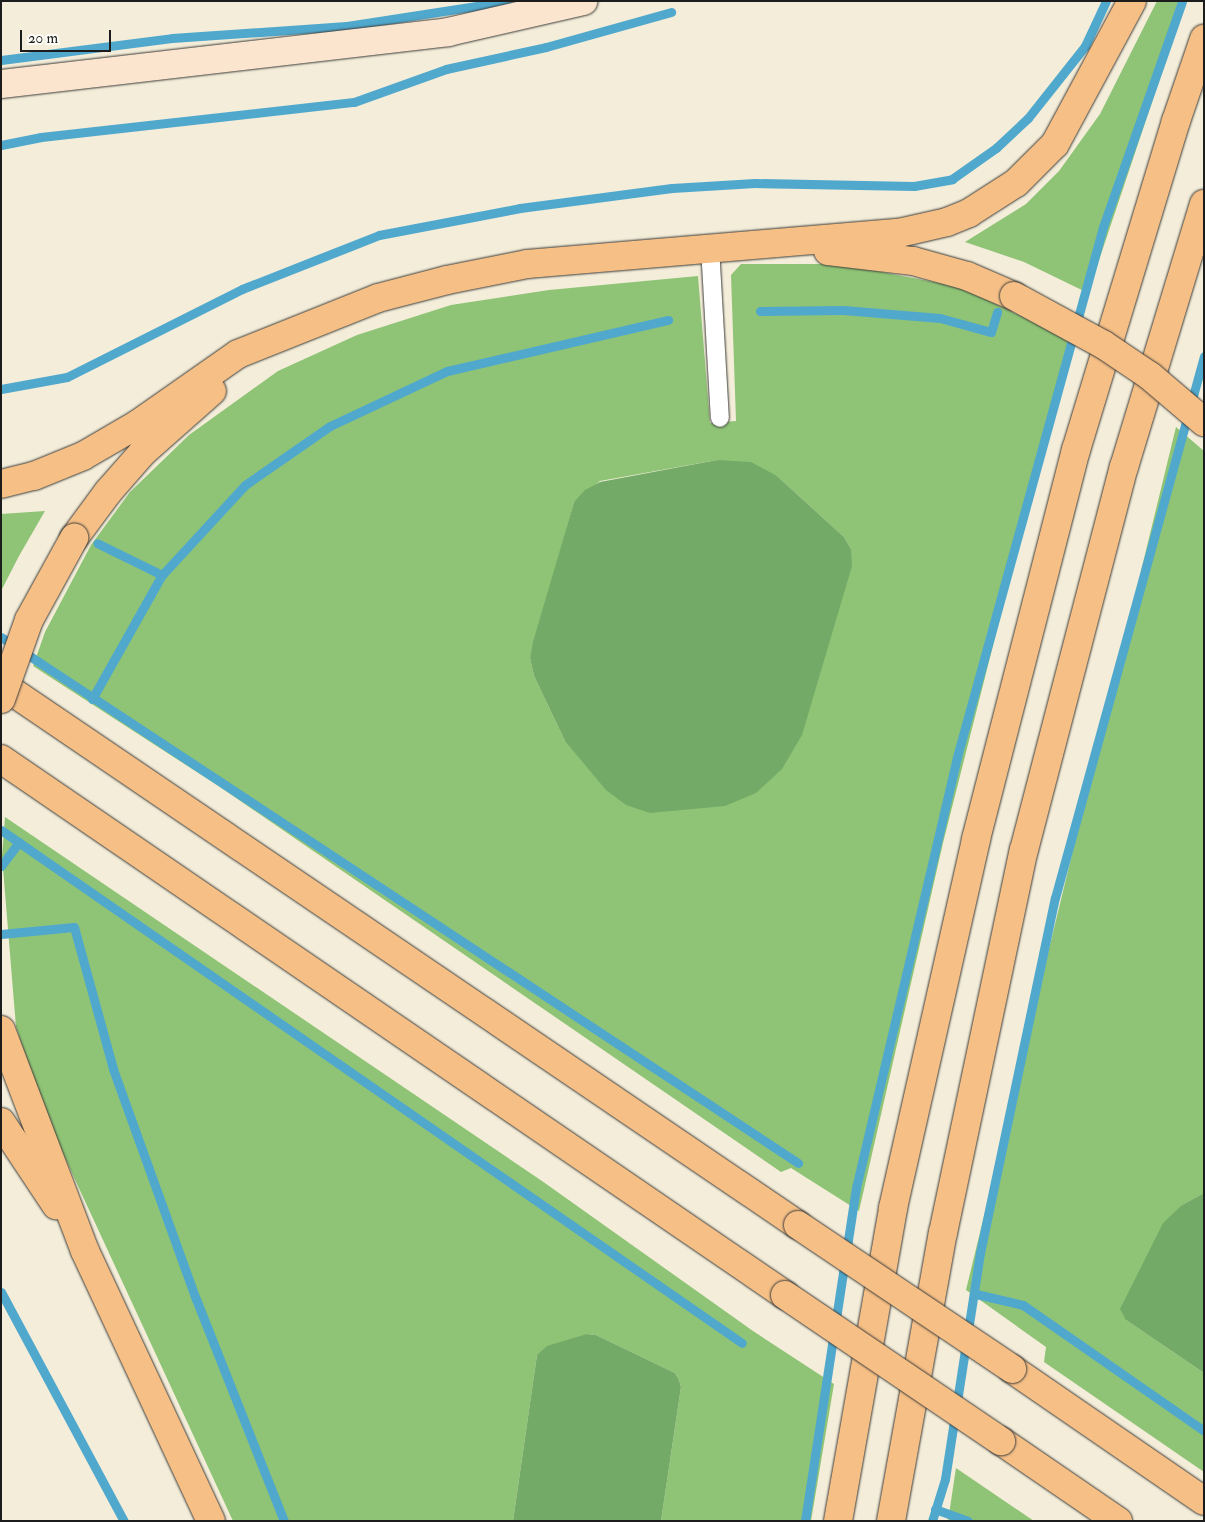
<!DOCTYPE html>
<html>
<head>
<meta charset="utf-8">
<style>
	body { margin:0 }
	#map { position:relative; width:1205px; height:1522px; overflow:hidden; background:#f3edd9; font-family:"IM FELL Double Pica",serif }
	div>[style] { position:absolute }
	.green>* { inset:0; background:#8fc476 }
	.forest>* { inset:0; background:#73aa67 }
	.stream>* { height:9px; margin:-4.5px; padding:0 4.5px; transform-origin:4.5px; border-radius:4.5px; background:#50a8cd }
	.roads { filter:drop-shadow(0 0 1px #3c3b38) drop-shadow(0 0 1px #3c3b38) }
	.lane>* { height:18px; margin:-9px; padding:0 9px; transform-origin:9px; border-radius:9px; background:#fff }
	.secondary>* { height:28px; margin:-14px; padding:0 14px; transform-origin:14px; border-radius:14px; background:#fbe5cf }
	.highway>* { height:28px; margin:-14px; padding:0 14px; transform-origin:14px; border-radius:14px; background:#f5bf86 }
	.bridges { filter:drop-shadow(0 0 1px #3c3b38) drop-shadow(0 0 1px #3c3b38) }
	.highway-bridge>* { height:28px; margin:-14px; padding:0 14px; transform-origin:14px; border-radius:14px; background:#f5bf86 }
	span { translate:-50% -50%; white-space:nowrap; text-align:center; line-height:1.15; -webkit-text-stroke:4px #fdfcf7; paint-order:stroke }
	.frame { position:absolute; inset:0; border:2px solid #1c1c1c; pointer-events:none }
	.scale { position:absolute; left:20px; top:30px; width:91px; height:22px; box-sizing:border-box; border:2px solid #1c1c1c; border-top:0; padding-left:6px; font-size:15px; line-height:18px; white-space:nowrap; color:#1c1c1c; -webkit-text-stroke:4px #fdfcf7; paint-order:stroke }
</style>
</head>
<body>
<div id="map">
	<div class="green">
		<i style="clip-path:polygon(1157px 1px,1186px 1px,1088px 293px,1024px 262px,965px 242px,1026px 204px,1059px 171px,1100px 114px)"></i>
		<i style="clip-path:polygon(evenodd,741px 264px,840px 264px,960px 287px,1075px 342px,1017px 551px,943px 843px,859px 1211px,791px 1168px,781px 1172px,220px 787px,33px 666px,45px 632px,91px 545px,130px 492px,189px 435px,278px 371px,357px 335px,451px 305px,549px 290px,698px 276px,710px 423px,736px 421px,731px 275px,741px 264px,717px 460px,777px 476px,844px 537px,851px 549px,565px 741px,534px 676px,530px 658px,574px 502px,600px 481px,717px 460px)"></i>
		<i style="clip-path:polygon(1176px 427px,1204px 451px,1204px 1193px,1182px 1205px,1126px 1320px,1204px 1373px,1204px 1472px,1044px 1362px,1046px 1347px,966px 1290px)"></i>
		<i style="clip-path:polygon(45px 511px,19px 556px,1px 591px,1px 514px)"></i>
		<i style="clip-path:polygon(5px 817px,542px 1181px,753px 1331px,834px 1384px,811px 1521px,661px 1521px,681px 1387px,679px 1380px,675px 1373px,596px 1335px,588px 1334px,537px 1355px,513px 1521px,233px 1521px,47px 1119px,16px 1027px,2px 856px)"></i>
		<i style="clip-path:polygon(956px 1468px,1034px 1521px,948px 1521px)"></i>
	</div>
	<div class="forest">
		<i style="clip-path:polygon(717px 460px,751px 462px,777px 476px,844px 537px,851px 549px,852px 566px,802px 735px,782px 769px,756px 793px,725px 806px,650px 813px,626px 805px,606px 790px,565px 741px,534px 676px,530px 658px,533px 642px,574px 502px,585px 490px,600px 482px)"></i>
		<i style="clip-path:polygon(1204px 1193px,1204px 1373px,1126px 1320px,1120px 1309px,1163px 1223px,1182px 1205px)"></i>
		<i style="clip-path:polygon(587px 1334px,596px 1335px,675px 1373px,679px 1380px,681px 1387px,661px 1521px,513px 1521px,537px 1355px,547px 1346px)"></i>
	</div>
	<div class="stream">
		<i style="left:1px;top:60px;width:172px;rotate:-7.3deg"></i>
		<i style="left:172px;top:38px;width:175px;rotate:-3.9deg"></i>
		<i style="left:347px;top:26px;width:163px;rotate:-8.8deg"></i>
		<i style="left:1px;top:145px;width:41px;rotate:-11.3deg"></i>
		<i style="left:41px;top:137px;width:315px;rotate:-6.4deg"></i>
		<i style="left:354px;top:102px;width:98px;rotate:-19.7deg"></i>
		<i style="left:446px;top:69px;width:102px;rotate:-12.4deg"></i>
		<i style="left:546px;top:47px;width:130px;rotate:-15.6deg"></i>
		<i style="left:760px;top:311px;width:83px;rotate:-0.7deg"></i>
		<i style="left:843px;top:310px;width:97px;rotate:4.7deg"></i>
		<i style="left:940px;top:318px;width:53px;rotate:15.4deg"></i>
		<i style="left:991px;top:332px;width:21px;rotate:-73deg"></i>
		<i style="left:1px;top:389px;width:67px;rotate:-10.3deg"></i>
		<i style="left:67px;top:377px;width:196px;rotate:-26.7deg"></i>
		<i style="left:242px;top:289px;width:147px;rotate:-21.5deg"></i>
		<i style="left:379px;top:235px;width:144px;rotate:-10.8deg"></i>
		<i style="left:520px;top:208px;width:153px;rotate:-7.5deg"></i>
		<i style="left:672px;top:188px;width:83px;rotate:-3.4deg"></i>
		<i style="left:755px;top:183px;width:159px;rotate:1.1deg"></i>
		<i style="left:914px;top:186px;width:39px;rotate:-10deg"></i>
		<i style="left:952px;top:179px;width:54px;rotate:-35.2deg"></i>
		<i style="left:996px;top:148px;width:44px;rotate:-43.2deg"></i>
		<i style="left:1028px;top:118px;width:92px;rotate:-51.6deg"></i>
		<i style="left:1085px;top:46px;width:50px;rotate:-65deg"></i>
		<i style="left:162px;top:575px;width:122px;rotate:-47.3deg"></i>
		<i style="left:245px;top:485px;width:103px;rotate:-34.8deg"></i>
		<i style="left:330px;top:426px;width:129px;rotate:-25.2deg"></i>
		<i style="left:447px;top:371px;width:227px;rotate:-13deg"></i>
		<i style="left:1px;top:637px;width:955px;rotate:33.42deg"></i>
		<i style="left:92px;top:699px;width:142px;rotate:-60.6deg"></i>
		<i style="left:162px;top:575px;width:72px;rotate:-153.8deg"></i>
		<i style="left:1px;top:830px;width:901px;rotate:34.7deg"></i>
		<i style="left:1px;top:866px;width:30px;rotate:-53deg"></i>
		<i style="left:1px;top:934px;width:73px;rotate:-5.5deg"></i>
		<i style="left:74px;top:927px;width:147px;rotate:74.6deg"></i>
		<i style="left:113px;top:1069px;width:245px;rotate:70.2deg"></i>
		<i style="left:196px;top:1299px;width:239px;rotate:68.4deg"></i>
		<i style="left:1px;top:1292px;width:260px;rotate:61.8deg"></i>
		<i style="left:976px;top:1294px;width:48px;rotate:13.2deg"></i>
		<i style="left:1023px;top:1305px;width:221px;rotate:34.8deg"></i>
		<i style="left:935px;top:1509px;width:35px;rotate:20deg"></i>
		<i style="left:805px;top:1521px;width:337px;rotate:-81.3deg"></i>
		<i style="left:856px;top:1188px;width:443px;rotate:-76.8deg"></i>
		<i style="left:957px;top:757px;width:550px;rotate:-74.6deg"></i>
		<i style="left:1103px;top:227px;width:239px;rotate:-70.7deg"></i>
		<i style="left:932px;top:1521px;width:44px;rotate:-72.8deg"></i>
		<i style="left:945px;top:1479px;width:229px;rotate:-81.2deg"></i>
		<i style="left:980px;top:1253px;width:363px;rotate:-78.1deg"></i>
		<i style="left:1055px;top:898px;width:562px;rotate:-74.63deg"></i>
	</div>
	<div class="roads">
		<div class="lane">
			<i style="left:710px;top:247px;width:171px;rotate:86.7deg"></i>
		</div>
		<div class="secondary">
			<i style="left:1px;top:84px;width:450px;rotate:-6.6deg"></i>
			<i style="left:448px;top:32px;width:139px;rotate:-12.9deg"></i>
		</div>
		<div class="highway">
			<i style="left:828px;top:251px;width:86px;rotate:6.7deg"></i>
			<i style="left:913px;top:261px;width:56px;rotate:15.5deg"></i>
			<i style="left:967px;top:276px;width:51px;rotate:23.1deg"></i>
			<i style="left:1px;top:484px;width:34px;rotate:-14deg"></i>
			<i style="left:34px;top:476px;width:53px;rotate:-22.2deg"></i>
			<i style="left:83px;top:456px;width:64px;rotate:-30.2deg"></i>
			<i style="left:138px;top:424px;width:122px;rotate:-35deg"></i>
			<i style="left:238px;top:354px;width:151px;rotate:-21.8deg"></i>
			<i style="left:378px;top:298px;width:71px;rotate:-14.6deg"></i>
			<i style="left:447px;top:280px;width:82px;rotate:-11.3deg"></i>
			<i style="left:527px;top:264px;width:373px;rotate:-4.8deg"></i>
			<i style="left:899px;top:233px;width:49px;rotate:-12.9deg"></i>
			<i style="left:947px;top:222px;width:24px;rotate:-22deg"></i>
			<i style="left:969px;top:213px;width:56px;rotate:-32.6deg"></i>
			<i style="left:1016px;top:183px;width:55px;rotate:-45deg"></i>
			<i style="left:1055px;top:144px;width:162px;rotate:-61.7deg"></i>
			<i style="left:74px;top:538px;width:57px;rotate:-53.5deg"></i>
			<i style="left:108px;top:492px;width:53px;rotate:-48.8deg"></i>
			<i style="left:143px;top:452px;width:92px;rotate:-41.5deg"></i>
			<i style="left:1px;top:684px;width:963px;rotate:34.17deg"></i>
			<i style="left:1px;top:759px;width:950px;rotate:34.36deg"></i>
			<i style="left:1px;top:1030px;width:236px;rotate:69.2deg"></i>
			<i style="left:85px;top:1251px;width:298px;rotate:65deg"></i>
			<i style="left:1px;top:1122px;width:100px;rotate:56.5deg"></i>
			<i style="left:1012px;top:1369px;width:233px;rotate:34.5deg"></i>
			<i style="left:1001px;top:1441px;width:142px;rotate:34.4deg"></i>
			<i style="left:838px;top:1521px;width:318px;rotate:-80deg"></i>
			<i style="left:893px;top:1208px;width:378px;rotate:-77.3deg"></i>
			<i style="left:976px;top:839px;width:402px;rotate:-75.6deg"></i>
			<i style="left:1076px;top:450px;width:344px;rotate:-73.1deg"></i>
			<i style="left:1176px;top:121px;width:87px;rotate:-71.1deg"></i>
			<i style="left:891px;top:1521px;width:293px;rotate:-79.8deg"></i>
			<i style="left:943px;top:1233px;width:391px;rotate:-78.1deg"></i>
			<i style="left:1024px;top:850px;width:396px;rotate:-75.4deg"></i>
			<i style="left:1124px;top:467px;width:275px;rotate:-73.1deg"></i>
		</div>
	</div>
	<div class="bridges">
		<div class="highway-bridge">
			<i style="left:1014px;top:296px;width:102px;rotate:28.6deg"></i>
			<i style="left:1104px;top:345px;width:55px;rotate:34deg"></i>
			<i style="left:1150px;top:376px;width:71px;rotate:40.4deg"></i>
			<i style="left:1px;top:699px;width:84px;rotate:-70.5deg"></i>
			<i style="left:29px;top:620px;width:94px;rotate:-61.2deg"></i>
			<i style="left:798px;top:1225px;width:258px;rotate:33.9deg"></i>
			<i style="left:785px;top:1295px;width:261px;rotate:34.1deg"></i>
		</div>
	</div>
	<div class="frame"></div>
	<div class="scale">20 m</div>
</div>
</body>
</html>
